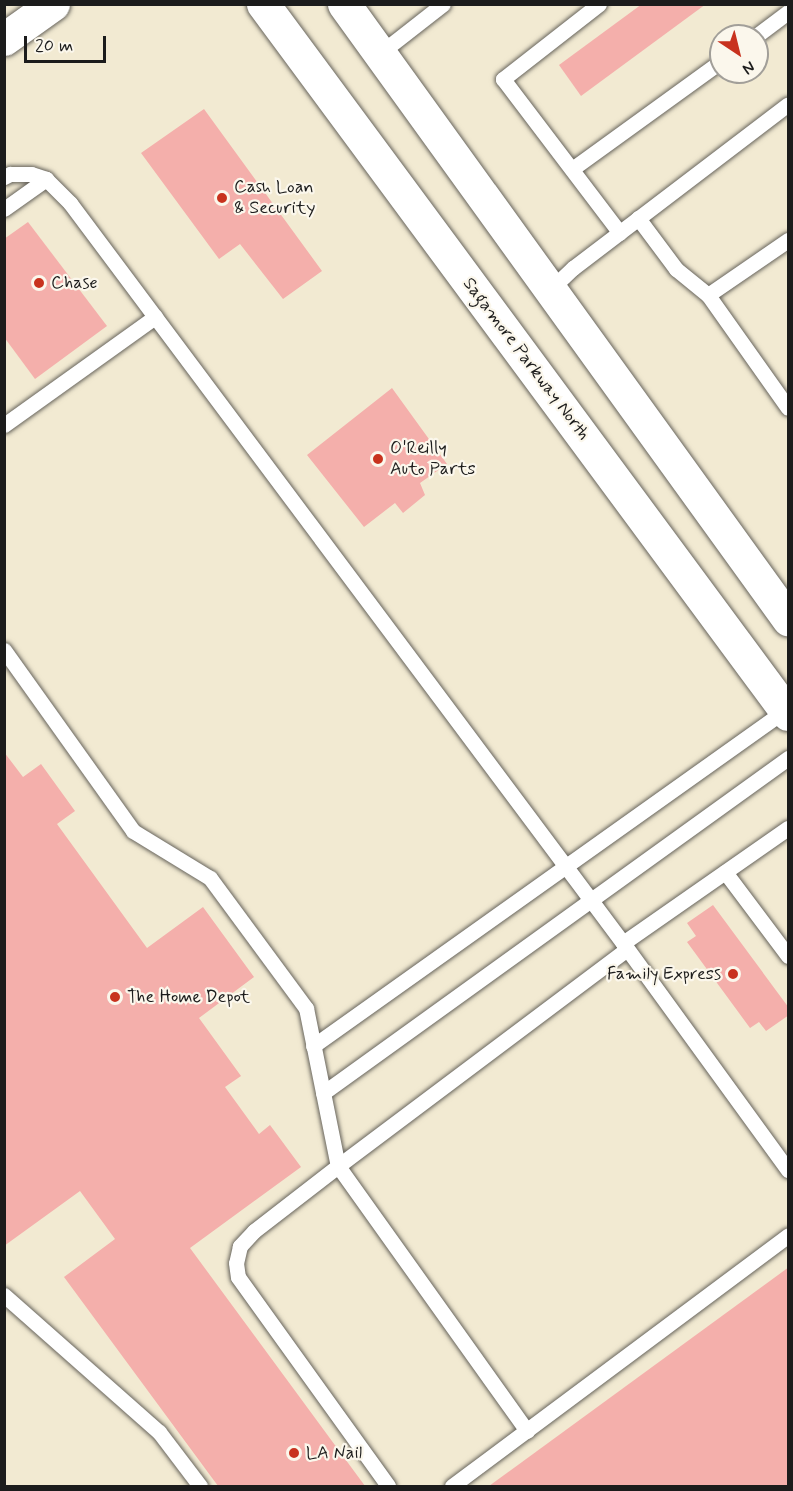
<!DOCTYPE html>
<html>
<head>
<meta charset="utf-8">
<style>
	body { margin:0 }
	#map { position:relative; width:793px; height:1491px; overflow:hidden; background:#f2ead2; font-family:Mynerve,sans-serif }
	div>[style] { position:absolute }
	.building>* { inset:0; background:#f4afab }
	.roads { filter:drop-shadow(0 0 2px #67645c) drop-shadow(0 0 2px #67645c) }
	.lane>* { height:15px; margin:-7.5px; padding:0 7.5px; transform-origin:7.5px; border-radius:7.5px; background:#fff }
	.primary>* { height:33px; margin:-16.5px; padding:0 16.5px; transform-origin:16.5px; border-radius:16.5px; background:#fff }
	.dots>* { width:16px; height:16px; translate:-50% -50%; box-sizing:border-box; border:3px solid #fbf7ec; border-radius:50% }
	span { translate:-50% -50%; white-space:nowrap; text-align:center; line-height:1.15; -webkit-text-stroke:4.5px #fbf7ec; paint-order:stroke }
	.poi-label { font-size:18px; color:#1c1c1c }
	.left { translate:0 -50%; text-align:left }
	.right { translate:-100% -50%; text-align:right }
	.street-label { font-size:18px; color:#1c1c1c }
	.frame { position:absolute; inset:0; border:6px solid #1c1c1c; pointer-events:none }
	.north { position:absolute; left:709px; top:24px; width:60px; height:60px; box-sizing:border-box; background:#fbf7ec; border:2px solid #a29f99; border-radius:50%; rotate:145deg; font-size:16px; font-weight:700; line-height:24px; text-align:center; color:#1c1c1c }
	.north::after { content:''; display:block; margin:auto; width:21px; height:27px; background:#c8321e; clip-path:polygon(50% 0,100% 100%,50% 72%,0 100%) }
	.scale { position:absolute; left:24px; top:36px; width:82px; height:27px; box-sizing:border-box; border:3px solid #1c1c1c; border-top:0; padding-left:8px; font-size:18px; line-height:21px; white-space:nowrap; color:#1c1c1c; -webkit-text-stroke:4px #fbf7ec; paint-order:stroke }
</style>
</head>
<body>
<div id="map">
	<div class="building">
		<i style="clip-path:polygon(642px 4px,706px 4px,581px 96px,559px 65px)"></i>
		<i style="clip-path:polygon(204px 109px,322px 271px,283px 299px,240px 244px,219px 259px,141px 153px)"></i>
		<i style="clip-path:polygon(28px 222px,107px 326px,35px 379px,4px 337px,4px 239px)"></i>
		<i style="clip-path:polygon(392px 388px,447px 464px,420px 483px,425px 495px,403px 513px,395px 503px,364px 527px,307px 455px)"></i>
		<i style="clip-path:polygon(4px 752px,23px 777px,41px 764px,75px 811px,57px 824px,147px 948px,203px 907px,254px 977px,199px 1018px,241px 1076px,225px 1087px,259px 1134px,270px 1125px,301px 1167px,190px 1248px,365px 1486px,218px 1486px,64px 1277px,115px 1239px,80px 1191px,4px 1246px)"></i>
		<i style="clip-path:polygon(713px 905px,789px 1008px,789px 1015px,766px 1031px,759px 1022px,750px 1028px,687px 942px,696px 936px,687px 923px)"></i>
		<i style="clip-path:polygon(789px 1267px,789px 1486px,489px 1486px)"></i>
	</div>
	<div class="roads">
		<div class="lane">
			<i style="left:599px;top:4px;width:122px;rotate:142deg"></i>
			<i style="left:503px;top:79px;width:193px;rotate:52.8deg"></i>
			<i style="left:756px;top:36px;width:40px;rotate:-37deg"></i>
			<i style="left:379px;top:54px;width:81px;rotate:-38deg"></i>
			<i style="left:572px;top:169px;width:184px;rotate:-35.9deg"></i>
			<i style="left:4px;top:177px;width:7px;rotate:-27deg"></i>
			<i style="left:10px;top:174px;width:21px"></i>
			<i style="left:31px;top:174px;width:16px;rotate:18deg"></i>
			<i style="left:46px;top:179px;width:34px;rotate:45deg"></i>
			<i style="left:70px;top:203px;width:924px;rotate:53.23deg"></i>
			<i style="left:623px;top:943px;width:201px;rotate:-34.9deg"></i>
			<i style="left:4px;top:209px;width:52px;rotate:-35.5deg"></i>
			<i style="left:638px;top:218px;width:64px;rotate:53.3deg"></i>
			<i style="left:676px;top:269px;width:41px;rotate:39.1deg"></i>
			<i style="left:788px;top:240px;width:97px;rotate:145.5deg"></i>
			<i style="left:708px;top:295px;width:138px;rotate:54.7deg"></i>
			<i style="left:550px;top:290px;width:32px;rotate:-44deg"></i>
			<i style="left:573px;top:268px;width:270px;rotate:-37.3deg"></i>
			<i style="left:4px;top:425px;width:186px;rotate:-35.6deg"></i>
			<i style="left:4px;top:650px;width:222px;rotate:54.5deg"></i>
			<i style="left:133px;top:831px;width:90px;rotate:31.4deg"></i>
			<i style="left:210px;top:878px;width:162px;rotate:53.6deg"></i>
			<i style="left:306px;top:1008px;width:161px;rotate:78.6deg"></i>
			<i style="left:338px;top:1166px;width:106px;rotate:142.3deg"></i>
			<i style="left:254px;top:1231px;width:21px;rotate:133deg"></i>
			<i style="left:240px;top:1246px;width:17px;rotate:103deg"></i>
			<i style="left:236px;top:1263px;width:14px;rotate:82deg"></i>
			<i style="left:238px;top:1277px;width:257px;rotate:54.3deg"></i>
			<i style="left:725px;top:872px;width:105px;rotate:53.1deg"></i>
			<i style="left:623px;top:943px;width:281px;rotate:54deg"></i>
			<i style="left:313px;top:1046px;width:583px;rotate:-35.43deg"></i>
			<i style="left:323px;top:1093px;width:573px;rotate:-35.77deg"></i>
			<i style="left:4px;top:1295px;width:207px;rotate:41.5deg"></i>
			<i style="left:159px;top:1432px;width:68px;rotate:52.8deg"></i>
			<i style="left:527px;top:1431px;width:325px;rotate:-125.5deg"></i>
			<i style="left:338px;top:1166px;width:361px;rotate:-36.9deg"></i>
			<i style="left:452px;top:1486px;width:419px;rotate:-36.7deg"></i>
		</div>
		<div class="primary">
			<i style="left:263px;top:4px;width:883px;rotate:53.52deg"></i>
			<i style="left:344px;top:4px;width:759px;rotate:54.17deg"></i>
			<i style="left:4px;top:39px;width:60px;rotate:-35.5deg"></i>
		</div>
	</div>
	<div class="dots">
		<i style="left:222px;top:198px;background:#c8321e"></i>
		<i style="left:39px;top:283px;background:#c8321e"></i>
		<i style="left:378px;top:459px;background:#c8321e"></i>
		<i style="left:733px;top:974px;background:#c8321e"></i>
		<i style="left:115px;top:997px;background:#c8321e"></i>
		<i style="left:294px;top:1453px;background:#c8321e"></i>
	</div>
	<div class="poi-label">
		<span class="left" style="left:234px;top:198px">Cash Loan<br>&amp; Security</span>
		<span class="left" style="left:51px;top:283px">Chase</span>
		<span class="left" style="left:390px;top:459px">O'Reilly<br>Auto Parts</span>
		<span class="right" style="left:721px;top:974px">Family Express</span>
		<span class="left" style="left:127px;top:997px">The Home Depot</span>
		<span class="left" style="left:306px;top:1453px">LA Nail</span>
	</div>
	<div class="street-label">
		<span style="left:526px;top:359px;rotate:53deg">Sagamore Parkway North</span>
	</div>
	<div class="frame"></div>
	<div class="north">N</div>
	<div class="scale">20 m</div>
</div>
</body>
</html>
